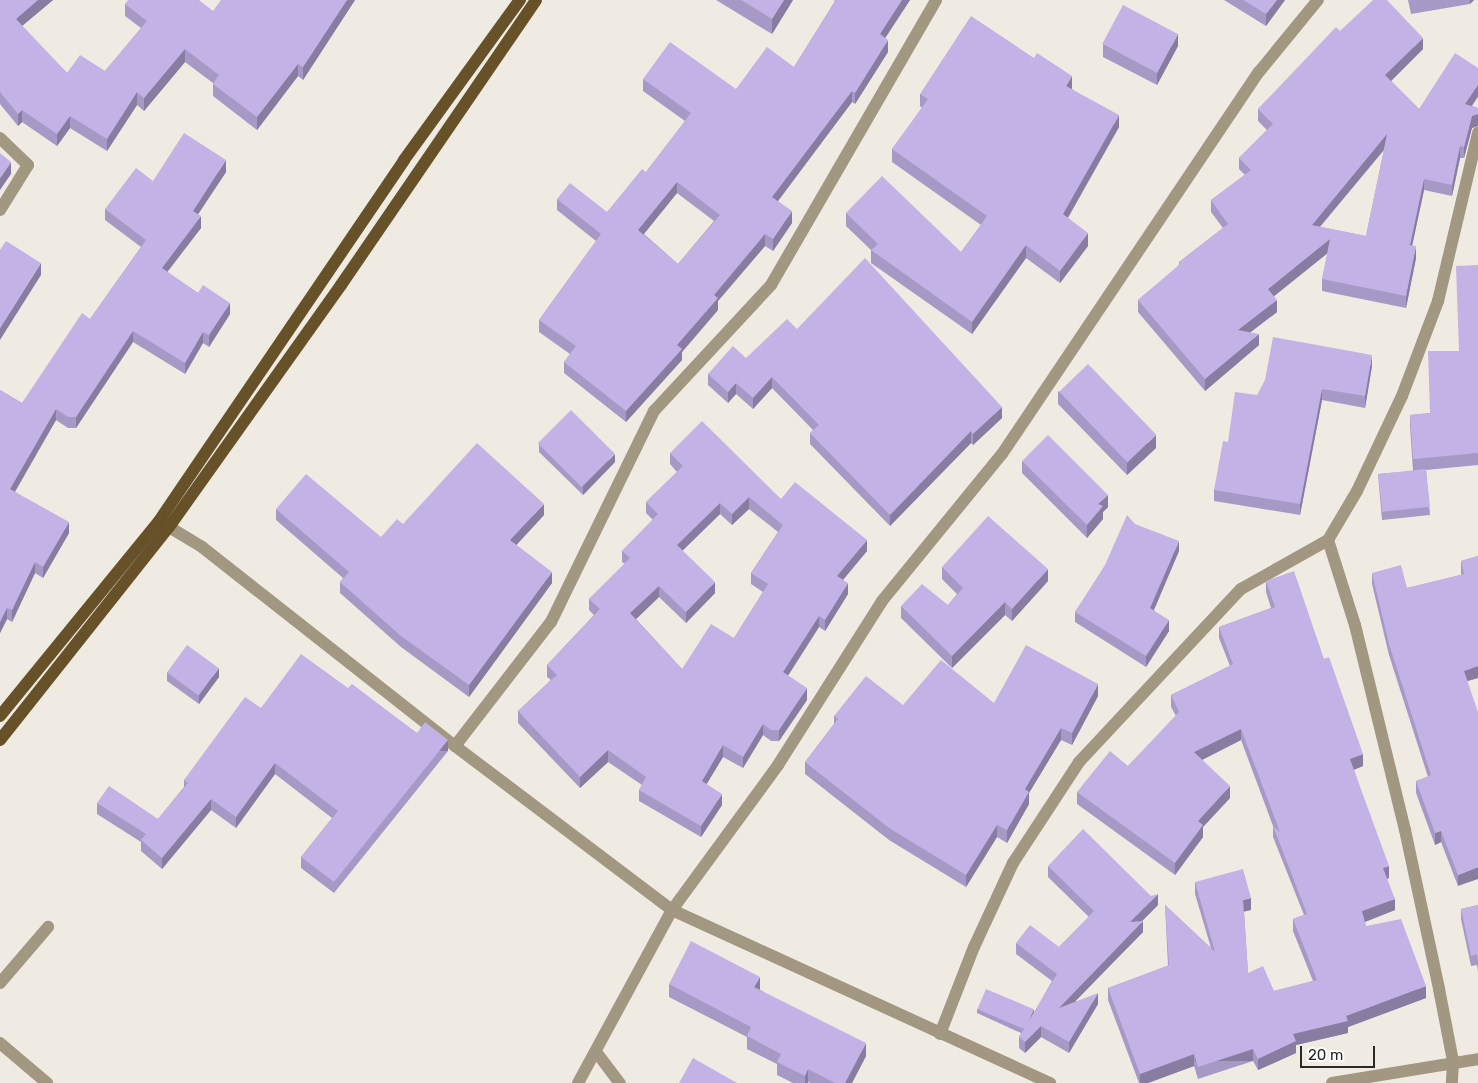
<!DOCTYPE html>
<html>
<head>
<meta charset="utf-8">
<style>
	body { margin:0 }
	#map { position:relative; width:1478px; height:1083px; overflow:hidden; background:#f0ebe2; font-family:Rubik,sans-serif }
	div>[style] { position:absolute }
	.minor>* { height:12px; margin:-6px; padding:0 6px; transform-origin:6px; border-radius:6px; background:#a29781 }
	.major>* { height:12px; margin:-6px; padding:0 6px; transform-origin:6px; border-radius:6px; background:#665129 }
	.wall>* { inset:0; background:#a799c6 }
	.shaded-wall>* { inset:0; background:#887da1; transform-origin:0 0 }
	.building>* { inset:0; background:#c2b2e6; transform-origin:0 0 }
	span { translate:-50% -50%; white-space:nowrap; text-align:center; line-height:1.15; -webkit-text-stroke:4px #fff; paint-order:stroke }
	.scale { position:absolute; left:1300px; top:1046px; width:75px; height:22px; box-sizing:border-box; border:2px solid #292824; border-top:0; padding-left:6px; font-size:15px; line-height:18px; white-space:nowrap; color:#292824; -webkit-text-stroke:4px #fff; paint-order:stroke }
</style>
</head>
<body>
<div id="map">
	<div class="minor">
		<i style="left:0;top:138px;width:39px;rotate:44deg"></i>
		<i style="left:28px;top:165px;width:53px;rotate:121.9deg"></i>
		<i style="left:169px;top:527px;width:39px;rotate:31deg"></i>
		<i style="left:202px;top:547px;width:322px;rotate:38.2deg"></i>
		<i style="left:455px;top:746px;width:272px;rotate:37.1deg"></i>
		<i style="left:672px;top:910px;width:416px;rotate:24.6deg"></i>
		<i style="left:1328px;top:540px;width:89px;rotate:72.4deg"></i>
		<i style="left:1355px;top:625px;width:211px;rotate:76.3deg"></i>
		<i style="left:1405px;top:830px;width:163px;rotate:77.9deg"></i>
		<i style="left:1439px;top:989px;width:73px;rotate:79deg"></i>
		<i style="left:1453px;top:1061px;width:22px;rotate:93deg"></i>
		<i style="left:455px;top:746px;width:157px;rotate:-52.3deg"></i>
		<i style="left:551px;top:622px;width:235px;rotate:-64deg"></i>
		<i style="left:654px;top:411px;width:172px;rotate:-47.1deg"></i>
		<i style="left:771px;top:285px;width:329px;rotate:-59.9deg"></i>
		<i style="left:0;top:983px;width:74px;rotate:-49.4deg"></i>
		<i style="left:940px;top:1034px;width:93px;rotate:-68.7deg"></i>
		<i style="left:974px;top:947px;width:93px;rotate:-65.1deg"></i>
		<i style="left:1013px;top:863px;width:121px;rotate:-56.8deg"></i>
		<i style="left:1079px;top:762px;width:237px;rotate:-46.9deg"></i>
		<i style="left:1241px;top:589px;width:100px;rotate:-29.4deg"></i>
		<i style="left:1328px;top:540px;width:57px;rotate:-59.4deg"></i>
		<i style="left:1357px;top:491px;width:105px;rotate:-64.7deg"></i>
		<i style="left:1402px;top:396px;width:102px;rotate:-69.2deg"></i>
		<i style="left:1438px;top:301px;width:173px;rotate:-76.6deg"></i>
		<i style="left:0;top:1043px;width:62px;rotate:40.4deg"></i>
		<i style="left:597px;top:1053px;width:38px;rotate:53deg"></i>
		<i style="left:578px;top:1083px;width:197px;rotate:-61.5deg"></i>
		<i style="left:672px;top:910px;width:180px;rotate:-53.8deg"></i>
		<i style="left:778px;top:765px;width:194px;rotate:-57.6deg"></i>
		<i style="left:882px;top:601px;width:190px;rotate:-50.8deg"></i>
		<i style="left:1002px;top:454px;width:460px;rotate:-56.1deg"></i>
		<i style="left:1259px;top:72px;width:93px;rotate:-50.7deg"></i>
		<i style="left:1332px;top:1083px;width:148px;rotate:-9.3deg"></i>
	</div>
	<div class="major">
		<i style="left:0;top:716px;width:252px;rotate:-50.8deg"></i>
		<i style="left:159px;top:521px;width:436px;rotate:-55.8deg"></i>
		<i style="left:404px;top:160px;width:198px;rotate:-54.1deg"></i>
		<i style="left:0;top:740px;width:272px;rotate:-51.6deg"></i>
		<i style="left:169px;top:527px;width:297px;rotate:-54.6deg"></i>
		<i style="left:341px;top:285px;width:345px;rotate:-55.6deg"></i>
	</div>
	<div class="wall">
		<i style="clip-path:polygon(0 0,53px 0,22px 26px,67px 73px,105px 71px,141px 28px,125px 16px,125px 4px,213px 11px,355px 0,303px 80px,298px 76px,257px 130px,213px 96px,213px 83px,185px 62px,144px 111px,137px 105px,107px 151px,70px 128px,57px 146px,22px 122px,18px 126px,0 104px)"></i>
		<i style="clip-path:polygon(716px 0,793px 0,772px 34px)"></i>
		<i style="clip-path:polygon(evenodd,834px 0,910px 0,885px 38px,888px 52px,855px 104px,852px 102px,778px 201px,792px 223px,773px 251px,765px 246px,718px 301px,718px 310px,682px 352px,682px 360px,626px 422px,564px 373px,564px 362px,570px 354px,539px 332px,539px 320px,596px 241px,557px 210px,557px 199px,607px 212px,646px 172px,685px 121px,643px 91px,643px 79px,736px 89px,794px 67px,835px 1px,834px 0,677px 193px,714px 221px,678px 264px,644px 234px,677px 193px)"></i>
		<i style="clip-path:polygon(1224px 0,1285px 0,1266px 26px)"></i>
		<i style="clip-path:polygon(1408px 0,1474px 0,1470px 4px,1411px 14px)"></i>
		<i style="clip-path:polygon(evenodd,1340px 31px,1423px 49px,1391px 81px,1419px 109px,1478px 68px,1478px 97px,1472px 106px,1478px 108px,1478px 126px,1472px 128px,1464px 158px,1460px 158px,1452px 196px,1424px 190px,1412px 245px,1416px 258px,1406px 308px,1322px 291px,1322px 279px,1328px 253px,1274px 296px,1277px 312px,1250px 332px,1259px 345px,1205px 391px,1138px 312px,1138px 300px,1179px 266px,1179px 262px,1223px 228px,1211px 212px,1211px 200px,1245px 175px,1239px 169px,1239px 158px,1267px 130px,1258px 121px,1258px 109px,1340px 31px,1384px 150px,1366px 236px,1320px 227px,1384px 150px)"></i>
		<i style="clip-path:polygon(1103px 44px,1178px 46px,1157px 85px,1103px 57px)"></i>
		<i style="clip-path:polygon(1072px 88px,1072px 89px,1119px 127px,1068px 218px,1088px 246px,1060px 283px,1026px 258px,972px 334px,871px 263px,871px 250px,846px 226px,846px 213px,961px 252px,981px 225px,892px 162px,892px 149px,922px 108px,920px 106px,920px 94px)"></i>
		<i style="clip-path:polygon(226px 172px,198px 214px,201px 228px,167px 272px,198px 293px,230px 314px,209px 347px,203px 343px,185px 374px,133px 342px,76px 428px,68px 428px,56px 420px,15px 492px,69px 533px,43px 578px,35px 573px,12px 622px,7px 619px,0 633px,0 390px,22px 403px,90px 319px,141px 247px,105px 220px,105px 209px,153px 181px)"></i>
		<i style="clip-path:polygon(1478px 265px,1478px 465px,1426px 470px,1430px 515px,1382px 520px,1378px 474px,1413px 471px,1410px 426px,1410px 415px,1430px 413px,1459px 351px)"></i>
		<i style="clip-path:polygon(797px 329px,1002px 418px,973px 445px,971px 443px,890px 526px,810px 444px,810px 433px,813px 430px,772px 388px,753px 409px,736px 394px,728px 403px,708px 385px,708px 374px,746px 358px)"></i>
		<i style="clip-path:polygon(1372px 366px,1365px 408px,1322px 400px,1300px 515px,1214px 501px,1214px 490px,1228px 442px,1257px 395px)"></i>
		<i style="clip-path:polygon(1058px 391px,1156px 448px,1127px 475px,1058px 404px)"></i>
		<i style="clip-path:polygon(539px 444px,615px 462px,583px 495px,539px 452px)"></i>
		<i style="clip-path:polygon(evenodd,670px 453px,781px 499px,867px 551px,843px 580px,848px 594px,825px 631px,819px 627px,788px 676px,807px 700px,779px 741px,771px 741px,763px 735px,743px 768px,723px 757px,706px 784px,722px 805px,701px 837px,639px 801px,639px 790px,642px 785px,608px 762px,580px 788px,518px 723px,518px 711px,551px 680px,547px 677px,547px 665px,594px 615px,589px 610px,589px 599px,625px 564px,622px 562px,622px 551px,653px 520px,646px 513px,646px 502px,677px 472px,670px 464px,670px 453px,749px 509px,778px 532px,751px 573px,751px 584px,763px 592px,734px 638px,682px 669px,636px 619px,659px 597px,686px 623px,715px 593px,682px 551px,720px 514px,732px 525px,749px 509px)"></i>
		<i style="clip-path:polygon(1022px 461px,1108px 507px,1103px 512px,1103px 519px,1087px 538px,1022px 473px)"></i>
		<i style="clip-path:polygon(276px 509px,381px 537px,403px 524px,544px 515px,516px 545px,552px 583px,469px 697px,401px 647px,340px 593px,340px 582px,343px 578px,276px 520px)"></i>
		<i style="clip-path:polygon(1135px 524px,1179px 551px,1154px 610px,1169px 631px,1146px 667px,1075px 622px,1075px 612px)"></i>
		<i style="clip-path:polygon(1478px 556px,1478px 678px,1467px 681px,1458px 886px,1441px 842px,1435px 845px,1416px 793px,1416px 781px,1428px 777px,1389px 655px,1372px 584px,1372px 573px,1407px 588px,1461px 575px,1461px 561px)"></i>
		<i style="clip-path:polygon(942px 567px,1048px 581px,1012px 621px,1005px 615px,952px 668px,901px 618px,901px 606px,948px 605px,957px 594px,942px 579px)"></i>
		<i style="clip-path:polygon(1266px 581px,1324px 659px,1363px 766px,1354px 770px,1389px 878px,1387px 879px,1395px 910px,1365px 922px,1366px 926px,1426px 998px,1348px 1027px,1348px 1033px,1296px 1045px,1296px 1053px,1258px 1070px,1253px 1061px,1198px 1079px,1194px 1066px,1148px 1083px,1139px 1083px,1108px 1000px,1108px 988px,1168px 966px,1165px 905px,1211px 948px,1195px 894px,1195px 882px,1251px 910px,1244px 911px,1248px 973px,1274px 991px,1313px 981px,1293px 931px,1293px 919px,1304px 915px,1273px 837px,1273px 826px,1241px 740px,1202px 760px,1230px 798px,1203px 827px,1203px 837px,1175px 875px,1077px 804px,1077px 792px,1128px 766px,1176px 716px,1171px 707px,1171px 695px,1230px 666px,1219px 638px,1219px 627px,1271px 608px,1266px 592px)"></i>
		<i style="clip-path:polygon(167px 672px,219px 677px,199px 704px,167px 681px)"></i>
		<i style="clip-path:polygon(348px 688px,417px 733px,448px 751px,334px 893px,301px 868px,301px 857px,332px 818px,275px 774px,236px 828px,211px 810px,162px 869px,141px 851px,141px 842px,97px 814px,97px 803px,158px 819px,184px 787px,184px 780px,261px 708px)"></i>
		<i style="clip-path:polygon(1098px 696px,1072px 745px,1061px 740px,1029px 793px,1029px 804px,1007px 843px,997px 837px,966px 887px,889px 840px,805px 774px,805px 762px,834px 724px,834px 716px)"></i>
		<i style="clip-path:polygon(1048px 866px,1158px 905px,1141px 922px,1143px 932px,1075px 1001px,1098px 1004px,1069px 1053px,1041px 1037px,1025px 1053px,1019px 1048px,1019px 1037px,1021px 1033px,977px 1013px,977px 1009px,1034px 1013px,1052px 981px,1016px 954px,1016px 943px,1059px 947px,1089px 917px,1048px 877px)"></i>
		<i style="clip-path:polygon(1478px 905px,1478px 972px,1477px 965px,1471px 966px,1461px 919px,1461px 909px)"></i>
		<i style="clip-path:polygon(669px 984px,760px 989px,759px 989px,866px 1056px,852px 1083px,811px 1083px,808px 1082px,808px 1083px,793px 1083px,777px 1075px,777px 1064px,747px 1049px,747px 1037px,669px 997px)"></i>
	</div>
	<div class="shaded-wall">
		<i style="clip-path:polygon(38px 0,53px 0,16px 31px,16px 19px)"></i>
		<i style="clip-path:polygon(347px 0,355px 0,303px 80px,303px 67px)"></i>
		<i style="clip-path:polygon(784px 0,793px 0,772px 34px,772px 19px)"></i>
		<i style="clip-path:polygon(902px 0,910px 0,880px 46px,880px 34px)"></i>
		<i style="clip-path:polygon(1277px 0,1285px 0,1266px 26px,1266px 14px)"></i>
		<i style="clip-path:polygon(1470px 0,1474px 0,1470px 4px)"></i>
		<i style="clip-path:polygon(1178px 34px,1178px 46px,1157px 85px,1157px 73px)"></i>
		<i style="clip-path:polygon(1423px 38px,1423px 49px,1385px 87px,1385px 75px)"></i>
		<i style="clip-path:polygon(888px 40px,888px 52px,855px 104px,855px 93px)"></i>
		<i style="clip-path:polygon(185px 49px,185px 62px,144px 111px,144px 98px)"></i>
		<i style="clip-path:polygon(298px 64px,298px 76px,257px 130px,257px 117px)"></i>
		<i style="clip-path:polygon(1072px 76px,1072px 88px,1066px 98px,1066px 86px)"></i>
		<i style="clip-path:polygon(1478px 85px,1478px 96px,1465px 116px,1465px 104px)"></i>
		<i style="clip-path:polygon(852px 91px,852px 102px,772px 209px,772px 197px)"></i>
		<i style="clip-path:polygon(137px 92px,137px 105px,107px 151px,107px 139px)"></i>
		<i style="clip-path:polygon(22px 110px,22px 122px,18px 126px,18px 114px)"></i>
		<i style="clip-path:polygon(1478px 114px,1478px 126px,1472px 128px,1464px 158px,1464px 147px,1472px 116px)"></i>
		<i style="clip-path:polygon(1119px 115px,1119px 127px,1063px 226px,1063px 214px)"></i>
		<i style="clip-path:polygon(70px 116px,70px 128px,57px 146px,57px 134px)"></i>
		<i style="clip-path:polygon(1387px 134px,1387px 146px,1312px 236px,1312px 225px)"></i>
		<i style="clip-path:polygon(1460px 146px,1460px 158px,1452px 196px,1452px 185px)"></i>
		<i style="clip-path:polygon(226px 160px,226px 172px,193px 222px,193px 211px)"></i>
		<i style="clip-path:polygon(11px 162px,11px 174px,0 190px,0 178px)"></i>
		<i style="clip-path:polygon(1424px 179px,1424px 190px,1410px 256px,1410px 245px)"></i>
		<i style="clip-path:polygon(677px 182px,677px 193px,638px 241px,638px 230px)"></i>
		<i style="clip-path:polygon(792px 211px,792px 223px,773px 251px,773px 239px)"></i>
		<i style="clip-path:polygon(201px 216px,201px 228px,162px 279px,162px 268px)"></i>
		<i style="clip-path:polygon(1088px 233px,1088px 246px,1060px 283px,1060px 271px)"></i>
		<i style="clip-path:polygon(765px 234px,765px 246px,718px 301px,718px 310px,682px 352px,682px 360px,626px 422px,626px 411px,677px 345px,714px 295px)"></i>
		<i style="clip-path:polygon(1330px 239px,1330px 251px,1268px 301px,1268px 289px)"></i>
		<i style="clip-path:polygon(1026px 245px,1026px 258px,972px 334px,972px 322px)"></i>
		<i style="clip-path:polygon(1416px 246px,1416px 258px,1406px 308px,1406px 296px)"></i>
		<i style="clip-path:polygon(41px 263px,41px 275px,0 340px,0 328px)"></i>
		<i style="clip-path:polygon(1277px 300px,1277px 312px,1238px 342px,1238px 330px)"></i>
		<i style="clip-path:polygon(230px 303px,230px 314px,209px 347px,209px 335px)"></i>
		<i style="clip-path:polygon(133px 331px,133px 342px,76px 428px,76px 417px)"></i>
		<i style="clip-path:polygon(203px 332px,203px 343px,185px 374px,185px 363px)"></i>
		<i style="clip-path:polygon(1259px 334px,1259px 345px,1205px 391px,1205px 379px)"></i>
		<i style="clip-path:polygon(1372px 355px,1372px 366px,1365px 408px,1365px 396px)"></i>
		<i style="clip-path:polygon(772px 377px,772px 388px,753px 409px,753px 398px)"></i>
		<i style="clip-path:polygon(736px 383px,736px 394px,728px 403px,728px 392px)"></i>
		<i style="clip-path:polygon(1322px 389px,1322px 400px,1300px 515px,1300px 504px)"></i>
		<i style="clip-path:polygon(1002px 407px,1002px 418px,973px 445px,973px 434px)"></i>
		<i style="clip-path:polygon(56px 409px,56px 420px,10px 500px,10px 489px)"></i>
		<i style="clip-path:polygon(971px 431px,971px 443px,890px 526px,890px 515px)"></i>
		<i style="clip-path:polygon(1156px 435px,1156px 448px,1127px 475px,1127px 463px)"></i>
		<i style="clip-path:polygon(615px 454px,615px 462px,583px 495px,583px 486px)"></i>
		<i style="clip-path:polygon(1108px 495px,1108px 507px,1103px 512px,1103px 519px,1087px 538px,1087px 525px,1098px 504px)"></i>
		<i style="clip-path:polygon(749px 497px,749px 509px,732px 525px,732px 514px)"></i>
		<i style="clip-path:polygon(720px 503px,720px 514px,677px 556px,677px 545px)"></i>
		<i style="clip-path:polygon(544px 504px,544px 515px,510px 552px,510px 540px)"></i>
		<i style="clip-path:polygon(69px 522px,69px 533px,43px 578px,43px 567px)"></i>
		<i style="clip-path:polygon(867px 540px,867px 551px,837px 587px,837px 576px)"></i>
		<i style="clip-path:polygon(1179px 541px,1179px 551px,1150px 619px,1150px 608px)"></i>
		<i style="clip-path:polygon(35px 562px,35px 573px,12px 622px,12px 610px)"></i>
		<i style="clip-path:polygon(1048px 569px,1048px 581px,1012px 621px,1012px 609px)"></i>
		<i style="clip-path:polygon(552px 572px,552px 583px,469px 697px,469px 685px)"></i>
		<i style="clip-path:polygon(715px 582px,715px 593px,686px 623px,686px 612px)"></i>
		<i style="clip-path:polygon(848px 583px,848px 594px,825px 631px,825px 620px)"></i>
		<i style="clip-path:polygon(659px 586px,659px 597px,630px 625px,630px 613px)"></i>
		<i style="clip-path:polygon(1005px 602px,1005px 615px,952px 668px,952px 656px)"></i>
		<i style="clip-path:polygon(7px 608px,7px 619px,0 633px,0 622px)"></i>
		<i style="clip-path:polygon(819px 616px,819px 627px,783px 683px,783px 672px)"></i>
		<i style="clip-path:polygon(1169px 620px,1169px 631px,1146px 667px,1146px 656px)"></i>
		<i style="clip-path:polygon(1478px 666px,1478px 678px,1464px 682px,1464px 671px)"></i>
		<i style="clip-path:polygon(219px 668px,219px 677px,199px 704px,199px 695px)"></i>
		<i style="clip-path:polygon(1098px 684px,1098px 696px,1072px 745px,1072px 733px)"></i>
		<i style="clip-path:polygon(807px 688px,807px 700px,779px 741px,779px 730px)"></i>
		<i style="clip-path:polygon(763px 724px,763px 735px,743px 768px,743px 757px)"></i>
		<i style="clip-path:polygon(1061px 728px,1061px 740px,1029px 793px,1029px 804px,1007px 843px,1007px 830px,1025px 789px)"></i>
		<i style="clip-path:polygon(1241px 729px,1241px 740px,1194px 764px,1194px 752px)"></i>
		<i style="left:448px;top:740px;width:11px;height:182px;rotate:90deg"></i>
		<i style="clip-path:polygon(723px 745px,723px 757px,702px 792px,702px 781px)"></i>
		<i style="clip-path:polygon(608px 750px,608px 762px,580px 788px,580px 777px)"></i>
		<i style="clip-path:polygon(1363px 754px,1363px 766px,1350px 771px,1350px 759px)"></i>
		<i style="clip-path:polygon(275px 763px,275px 774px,236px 828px,236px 817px)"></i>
		<i style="clip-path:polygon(1230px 786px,1230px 798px,1203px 827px,1203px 837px,1175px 875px,1175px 863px,1198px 821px)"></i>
		<i style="clip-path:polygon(722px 794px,722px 805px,701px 837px,701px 826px)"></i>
		<i style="clip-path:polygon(211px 799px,211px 810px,162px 869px,162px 858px)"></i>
		<i style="clip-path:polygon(997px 825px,997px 837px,966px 887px,966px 875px)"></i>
		<i style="clip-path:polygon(1441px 831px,1441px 842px,1435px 845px,1435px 833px)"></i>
		<i style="clip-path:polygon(1389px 866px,1389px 878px,1383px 880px,1383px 868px)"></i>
		<i style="clip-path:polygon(1478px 867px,1478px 879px,1458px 886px,1458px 875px)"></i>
		<i style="clip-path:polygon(1158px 894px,1158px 905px,1130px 933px,1130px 922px)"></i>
		<i style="clip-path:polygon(1251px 898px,1251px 910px,1243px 912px,1243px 900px)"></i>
		<i style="clip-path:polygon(1395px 899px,1395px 910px,1362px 923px,1362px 911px)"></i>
		<i style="clip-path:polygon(1143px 921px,1143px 932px,1059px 1018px,1059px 1008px)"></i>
		<i style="clip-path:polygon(760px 977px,760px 989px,754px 999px,754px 987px)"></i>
		<i style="clip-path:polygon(1426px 986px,1426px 998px,1348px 1027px,1348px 1033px,1296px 1045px,1296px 1053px,1258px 1070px,1258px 1059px,1293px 1034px,1346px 1016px)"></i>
		<i style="clip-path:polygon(1098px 993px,1098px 1004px,1069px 1053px,1069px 1042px)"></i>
		<i style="clip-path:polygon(1034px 1009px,1034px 1013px,1023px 1034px,1023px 1030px)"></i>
		<i style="clip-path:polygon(1041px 1026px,1041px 1037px,1025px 1053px,1025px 1042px)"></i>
		<i style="clip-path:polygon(866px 1043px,866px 1056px,852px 1083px,845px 1083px)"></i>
		<i style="left:1253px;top:1049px;width:12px;height:58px;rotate:90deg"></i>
		<i style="clip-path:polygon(1194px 1054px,1194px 1066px,1148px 1083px,1140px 1083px,1140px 1074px)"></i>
		<i style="clip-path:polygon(808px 1069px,808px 1083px,805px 1083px,805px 1076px)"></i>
	</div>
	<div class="building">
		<i style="clip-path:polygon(0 0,38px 0,16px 19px,67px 73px,80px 55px,105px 71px,147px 21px,125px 4px,128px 0,199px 0,213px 11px,221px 0,347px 0,303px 67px,298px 64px,257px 117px,213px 84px,219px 75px,185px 49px,144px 98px,137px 92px,107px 139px,70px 116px,57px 134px,22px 110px,18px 114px,0 92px)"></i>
		<i style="clip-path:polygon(741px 0,784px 0,772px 19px)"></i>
		<i style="clip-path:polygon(evenodd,836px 0,902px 0,880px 34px,888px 40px,855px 93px,852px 91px,772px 197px,792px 211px,773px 239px,765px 234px,714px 295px,718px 298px,677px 345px,682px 349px,626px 411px,564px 362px,576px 346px,539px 320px,601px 234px,557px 199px,570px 183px,607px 212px,642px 169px,646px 172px,691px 113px,643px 79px,670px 42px,736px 89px,767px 47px,794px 67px,836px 0,677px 182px,720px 215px,678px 264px,638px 230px,677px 182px)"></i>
		<i style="clip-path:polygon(1243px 0,1277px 0,1266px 14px)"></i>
		<i style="clip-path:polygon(evenodd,1373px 0,1387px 0,1423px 38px,1385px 75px,1419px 109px,1455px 53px,1478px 68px,1478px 85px,1465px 104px,1478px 108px,1478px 114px,1472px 116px,1464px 147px,1460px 146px,1452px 185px,1424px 179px,1410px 245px,1416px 246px,1406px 296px,1322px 279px,1330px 239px,1268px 289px,1277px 300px,1238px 330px,1259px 334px,1205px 379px,1138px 300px,1180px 264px,1179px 262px,1228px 224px,1211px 200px,1251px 170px,1239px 158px,1273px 124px,1258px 109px,1336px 27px,1340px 31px,1373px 0,1387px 134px,1366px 236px,1312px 225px,1387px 134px)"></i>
		<i style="left:1123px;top:5px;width:62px;height:44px;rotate:28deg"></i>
		<i style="clip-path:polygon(971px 16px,1034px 58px,1037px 53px,1072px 76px,1066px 86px,1119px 115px,1063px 214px,1088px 233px,1060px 271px,1026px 245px,972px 322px,871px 250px,878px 244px,846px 213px,882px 176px,961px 252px,987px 216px,892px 149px,928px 99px,920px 94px)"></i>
		<i style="clip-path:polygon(184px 133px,226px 160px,193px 211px,201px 216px,162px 268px,198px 293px,203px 285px,230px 303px,209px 335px,203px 332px,185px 363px,133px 331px,76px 417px,68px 417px,56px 409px,10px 489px,69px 522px,43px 567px,35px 562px,12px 610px,7px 608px,0 622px,0 390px,22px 403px,82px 313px,90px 319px,146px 240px,105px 209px,136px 168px,153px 181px)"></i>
		<i style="clip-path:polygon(0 153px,11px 162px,0 178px)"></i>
		<i style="clip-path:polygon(6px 241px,41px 263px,0 328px,0 250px)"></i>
		<i style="clip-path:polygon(865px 258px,1002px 407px,973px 434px,971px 431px,890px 515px,810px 433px,819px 425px,772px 377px,753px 398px,736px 383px,728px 392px,708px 374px,733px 346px,746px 358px,787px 319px,797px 329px)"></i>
		<i style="clip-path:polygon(1478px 265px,1478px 453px,1413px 459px,1410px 415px,1430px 413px,1428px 351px,1459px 351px,1456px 266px)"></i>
		<i style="clip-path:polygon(1273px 337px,1372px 355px,1365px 396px,1322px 389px,1300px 504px,1214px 490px,1223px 441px,1228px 442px,1235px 392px,1257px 395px,1265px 380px)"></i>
		<i style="left:1088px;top:364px;width:98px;height:40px;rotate:46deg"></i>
		<i style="left:571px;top:410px;width:62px;height:47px;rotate:45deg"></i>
		<i style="clip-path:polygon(evenodd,702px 421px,781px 499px,795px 482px,867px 540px,837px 576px,848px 583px,825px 620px,819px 616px,783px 672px,807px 688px,779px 730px,771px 730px,763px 724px,743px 757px,723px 745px,702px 781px,722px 794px,701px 826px,639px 790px,646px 777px,608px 750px,580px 777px,518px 711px,557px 675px,547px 665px,600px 609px,589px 599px,630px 558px,622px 551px,658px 514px,646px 502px,683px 466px,670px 453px,702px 421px,749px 497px,783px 525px,751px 573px,768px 584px,734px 638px,711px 624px,682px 669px,630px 613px,659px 586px,686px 612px,715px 582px,677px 545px,720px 503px,732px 514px,749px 497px)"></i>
		<i style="clip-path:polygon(1048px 435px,1108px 495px,1098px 504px,1103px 506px,1087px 525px,1022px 461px)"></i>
		<i style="clip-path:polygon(477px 443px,544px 504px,510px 540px,552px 572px,469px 685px,401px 636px,340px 582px,349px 572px,276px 509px,306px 474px,381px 537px,397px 519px,403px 524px)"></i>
		<i style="left:1426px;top:469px;width:38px;height:48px;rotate:84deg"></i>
		<i style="clip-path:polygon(1127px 515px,1135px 524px,1179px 541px,1150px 608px,1169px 620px,1146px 656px,1075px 612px,1105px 565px)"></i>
		<i style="clip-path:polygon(988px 516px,1048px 569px,1012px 609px,1005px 602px,952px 656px,901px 606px,922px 584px,948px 605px,963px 588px,942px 567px)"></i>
		<i style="clip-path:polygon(1478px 556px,1478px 666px,1464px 671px,1478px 712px,1478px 867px,1458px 875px,1441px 831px,1435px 833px,1416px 781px,1431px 775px,1389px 644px,1372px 573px,1401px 565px,1407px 588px,1464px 574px,1461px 561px)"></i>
		<i style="clip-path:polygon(1294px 571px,1324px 659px,1329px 657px,1363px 754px,1350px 759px,1389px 866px,1383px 868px,1395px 899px,1362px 911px,1366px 926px,1401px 919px,1426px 986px,1346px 1016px,1348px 1021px,1293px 1034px,1296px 1041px,1258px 1059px,1253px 1049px,1198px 1067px,1194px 1054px,1140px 1074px,1108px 988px,1169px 965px,1165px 905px,1215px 952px,1195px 882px,1243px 869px,1251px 898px,1243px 900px,1248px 973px,1263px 966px,1274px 991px,1317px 980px,1293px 919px,1307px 914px,1273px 826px,1280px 832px,1241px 729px,1194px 752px,1230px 786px,1198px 821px,1203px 825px,1175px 863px,1077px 792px,1110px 751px,1128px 766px,1179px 712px,1171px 695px,1233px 664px,1219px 627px,1275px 607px,1266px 581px)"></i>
		<i style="left:187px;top:645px;width:39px;height:34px;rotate:36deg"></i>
		<i style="clip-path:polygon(1026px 645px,1098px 684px,1072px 733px,1061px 728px,1025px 789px,1029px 792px,1007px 830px,997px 825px,966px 875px,889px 828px,805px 762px,838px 719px,834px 716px,866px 676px,903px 705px,941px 660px,994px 703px)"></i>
		<i style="clip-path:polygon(301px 654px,348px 688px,352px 684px,417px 733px,425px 722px,448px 740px,334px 882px,301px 857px,338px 811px,275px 763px,236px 817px,211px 799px,162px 858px,141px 840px,146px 834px,97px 803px,109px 786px,158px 819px,188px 783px,184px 780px,245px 697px,261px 708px)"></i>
		<i style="clip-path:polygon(1083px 829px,1151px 896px,1158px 894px,1130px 922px,1143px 921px,1059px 1008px,1098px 993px,1069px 1042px,1041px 1026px,1025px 1042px,1019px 1037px,1057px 974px,1016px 943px,1030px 925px,1059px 947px,1094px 911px,1048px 866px)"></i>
		<i style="clip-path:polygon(1478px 905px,1478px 961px,1477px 954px,1471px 956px,1461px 909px)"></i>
		<i style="clip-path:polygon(691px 941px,760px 977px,754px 987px,866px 1043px,845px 1083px,835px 1083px,808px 1069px,805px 1076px,777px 1062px,781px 1054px,747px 1036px,751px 1027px,669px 984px)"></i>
		<i style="left:986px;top:989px;width:52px;height:22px;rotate:23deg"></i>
		<i style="clip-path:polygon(693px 1058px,737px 1083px,679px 1083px)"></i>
	</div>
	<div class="scale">20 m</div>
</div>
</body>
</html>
